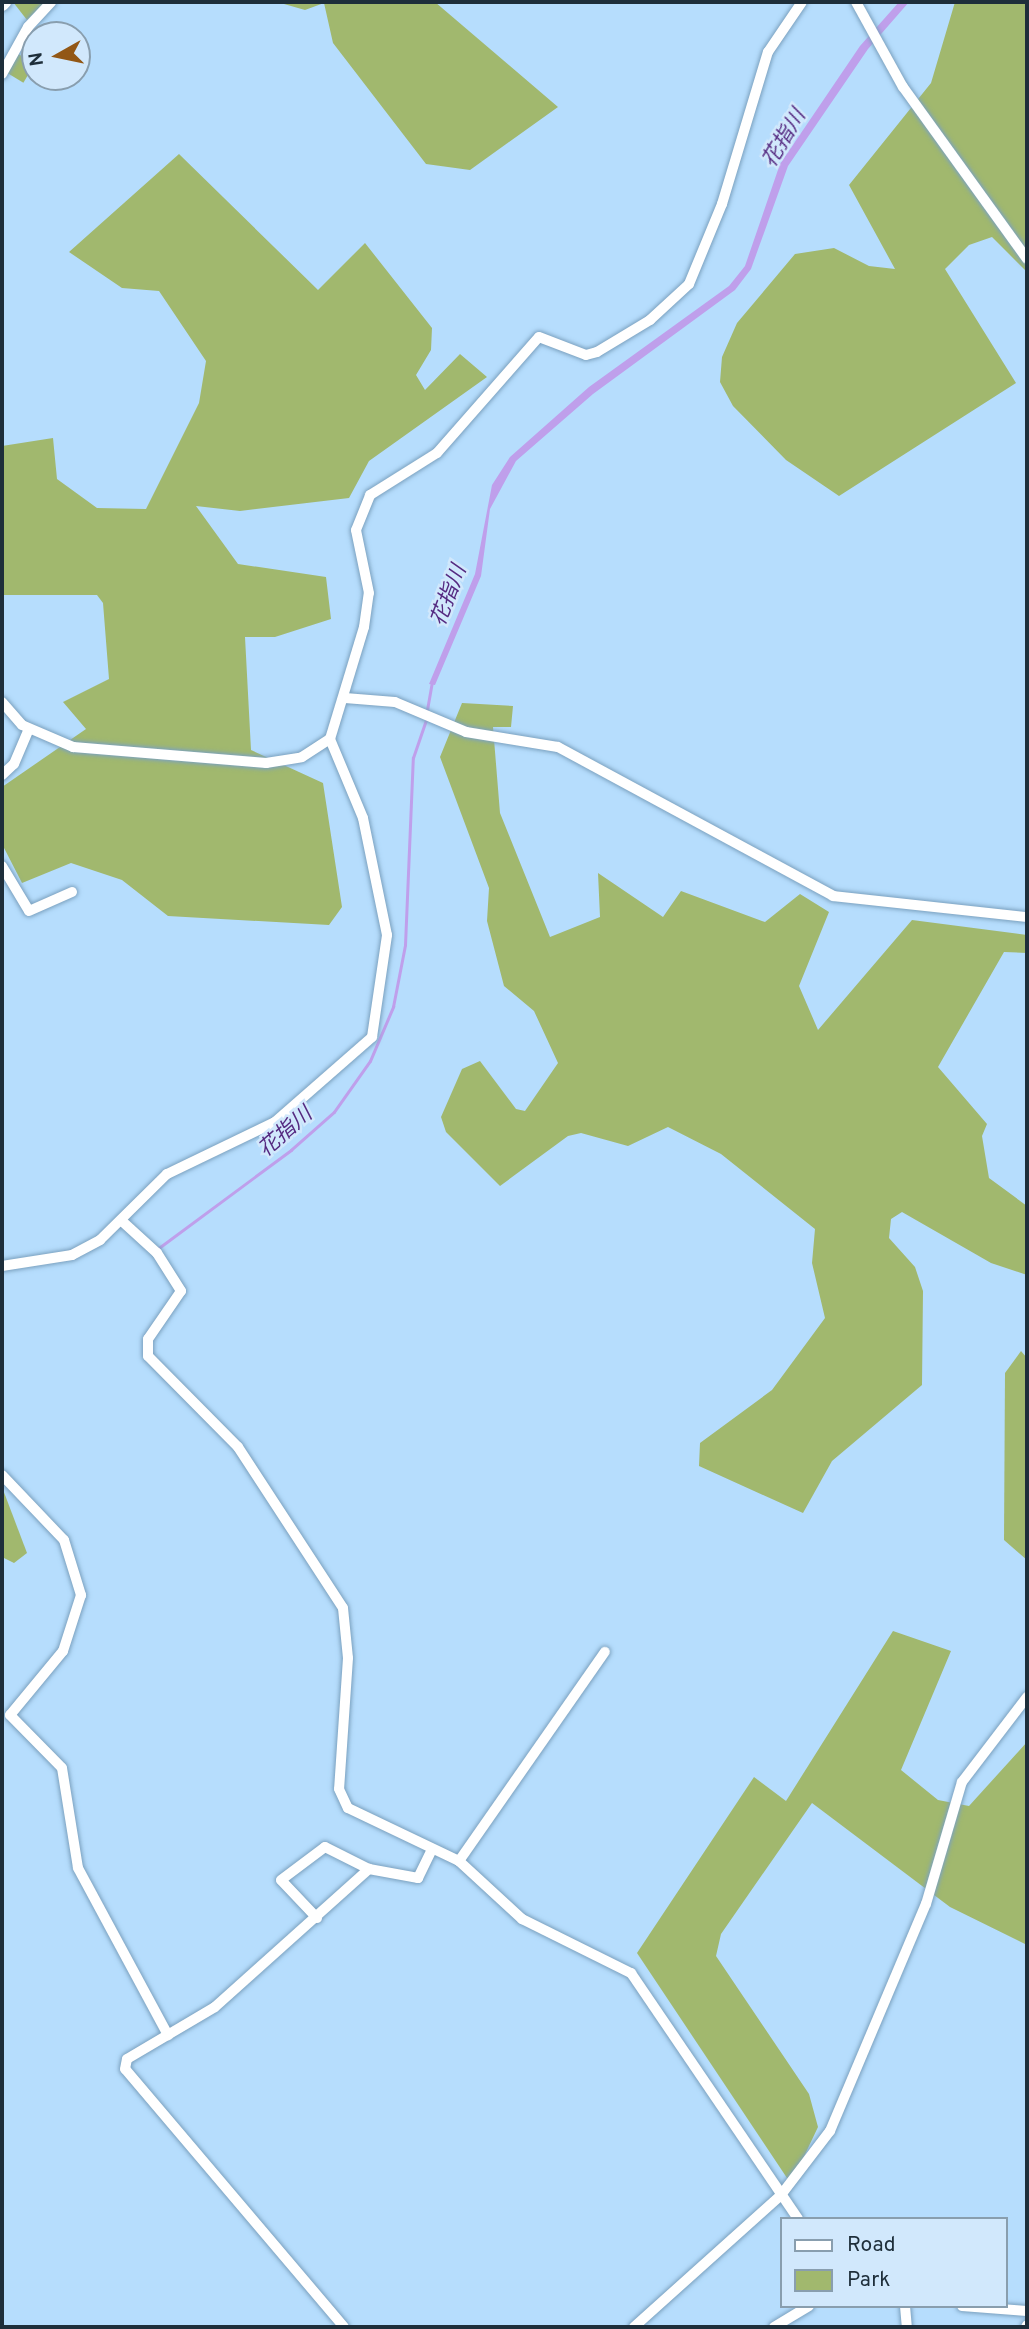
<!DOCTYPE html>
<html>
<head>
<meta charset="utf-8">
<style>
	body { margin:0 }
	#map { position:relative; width:1029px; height:2329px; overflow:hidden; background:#b6ddfd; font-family:Overpass,"Noto Sans JP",sans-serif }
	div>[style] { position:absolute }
	.green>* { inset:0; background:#a1b86e; transform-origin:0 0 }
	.water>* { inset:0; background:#bf9feb }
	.stream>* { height:2.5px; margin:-1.25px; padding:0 1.25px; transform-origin:1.25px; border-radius:1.25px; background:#bf9feb }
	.roads { filter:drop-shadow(0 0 2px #7ba1bf) drop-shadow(0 0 2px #7ba1bf) }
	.minor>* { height:10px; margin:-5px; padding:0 5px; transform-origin:5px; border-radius:5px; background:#fff }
	.major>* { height:14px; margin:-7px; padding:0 7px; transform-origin:7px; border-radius:7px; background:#fff }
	span { translate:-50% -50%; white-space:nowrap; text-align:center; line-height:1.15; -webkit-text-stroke:5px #d1e8fc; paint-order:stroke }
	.water-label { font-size:21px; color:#552a81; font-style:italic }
	.frame { position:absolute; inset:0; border:4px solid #1e2e3a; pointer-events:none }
	.legend { position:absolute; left:780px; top:2217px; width:228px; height:91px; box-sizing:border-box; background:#d1e8fc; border:2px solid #899eae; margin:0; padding:9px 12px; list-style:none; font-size:21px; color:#1e2e3a }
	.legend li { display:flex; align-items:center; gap:14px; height:35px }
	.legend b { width:35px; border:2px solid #899eae }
	.north { position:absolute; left:21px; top:21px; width:70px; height:70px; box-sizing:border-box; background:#d1e8fc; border:2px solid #899eae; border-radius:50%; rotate:261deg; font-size:19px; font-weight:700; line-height:28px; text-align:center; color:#1e2e3a }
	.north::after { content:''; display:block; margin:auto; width:24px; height:32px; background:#925715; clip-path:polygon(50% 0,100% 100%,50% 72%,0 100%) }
</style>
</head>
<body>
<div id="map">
	<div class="green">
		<i style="clip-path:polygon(13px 2px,45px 2px,27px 20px)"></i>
		<i style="clip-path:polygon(277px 2px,435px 2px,558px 107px,470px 170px,426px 164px,333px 43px,324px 3px,305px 10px)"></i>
		<i style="clip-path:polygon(955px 2px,1027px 2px,1027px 272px,992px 237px,969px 245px,945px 269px,1016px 383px,839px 496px,786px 460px,733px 406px,720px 382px,722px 357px,737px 323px,795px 254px,834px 248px,869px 266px,895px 269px,849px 185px,931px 83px)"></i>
		<i style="left:15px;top:52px;width:23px;height:22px;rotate:31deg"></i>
		<i style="clip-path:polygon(179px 154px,318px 290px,365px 243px,432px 328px,431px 350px,416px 375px,425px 390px,460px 354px,487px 377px,369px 461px,349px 498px,240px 511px,196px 506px,238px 564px,326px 577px,331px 619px,275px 637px,245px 637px,251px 750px,323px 783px,342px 907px,329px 925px,168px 916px,122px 880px,71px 863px,22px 883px,2px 844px,2px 787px,86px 729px,63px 702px,109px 679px,103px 603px,97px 595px,2px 595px,2px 446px,53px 438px,57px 479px,97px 508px,146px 509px,199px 403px,206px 361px,159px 291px,122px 288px,69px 252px)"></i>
		<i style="clip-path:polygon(462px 703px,513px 706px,511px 727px,493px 727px,500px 813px,550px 937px,600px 917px,598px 873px,663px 917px,681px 891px,765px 922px,800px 894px,829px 912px,799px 986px,818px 1030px,912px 920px,1027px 935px,1027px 953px,1004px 952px,938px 1067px,987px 1124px,982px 1136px,989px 1178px,1027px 1206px,1027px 1275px,991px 1263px,902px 1212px,891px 1219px,889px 1238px,915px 1267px,923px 1291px,922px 1385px,832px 1461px,803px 1513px,699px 1466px,700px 1443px,772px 1390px,825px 1318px,812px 1263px,815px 1229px,721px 1154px,668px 1127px,628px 1146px,581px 1133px,568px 1136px,500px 1186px,446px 1132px,441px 1117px,462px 1069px,480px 1061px,516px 1109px,525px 1111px,558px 1063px,534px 1011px,504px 986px,487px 921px,489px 888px,440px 757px)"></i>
		<i style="clip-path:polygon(1021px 1351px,1027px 1358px,1027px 1560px,1004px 1540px,1005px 1373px)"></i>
		<i style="clip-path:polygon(2px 1487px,27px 1553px,14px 1563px,2px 1557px)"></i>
		<i style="clip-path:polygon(893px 1631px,951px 1651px,901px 1770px,938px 1800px,969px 1806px,1027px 1742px,1027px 1945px,950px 1907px,812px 1803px,721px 1934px,716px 1956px,809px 2094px,818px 2127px,791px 2184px,637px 1953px,754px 1777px,786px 1801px)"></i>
	</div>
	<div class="water">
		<i style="clip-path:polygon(899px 2px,909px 2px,868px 49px,788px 166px,751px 269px,735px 290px,593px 394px,516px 461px,490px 509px,481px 576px,435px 685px,429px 684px,475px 574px,492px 485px,510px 457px,589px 387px,729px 286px,745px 266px,780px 164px,860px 46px)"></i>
	</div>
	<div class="stream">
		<i style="left:427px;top:710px;width:28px;rotate:-80deg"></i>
		<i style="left:156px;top:1250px;width:168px;rotate:-36.5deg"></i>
		<i style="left:291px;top:1150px;width:57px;rotate:-41.5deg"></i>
		<i style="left:334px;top:1112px;width:62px;rotate:-54.8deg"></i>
		<i style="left:370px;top:1061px;width:59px;rotate:-66.9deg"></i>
		<i style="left:393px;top:1007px;width:63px;rotate:-79deg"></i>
		<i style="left:405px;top:945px;width:187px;rotate:-87.6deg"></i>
		<i style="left:413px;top:758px;width:40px;rotate:-71.1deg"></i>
	</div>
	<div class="roads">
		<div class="minor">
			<i style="left:856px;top:2px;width:97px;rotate:61.1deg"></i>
			<i style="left:903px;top:87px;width:212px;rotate:54.2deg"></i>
			<i style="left:2px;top:74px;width:54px;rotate:-61deg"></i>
			<i style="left:28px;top:27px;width:34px;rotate:-47deg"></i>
			<i style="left:345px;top:698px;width:50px;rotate:4.6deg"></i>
			<i style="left:395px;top:702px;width:77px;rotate:22.9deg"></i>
			<i style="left:466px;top:732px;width:93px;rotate:9.3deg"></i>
			<i style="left:558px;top:747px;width:313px;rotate:28.4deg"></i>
			<i style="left:833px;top:896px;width:195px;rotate:6.2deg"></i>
			<i style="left:2px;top:702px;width:30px;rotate:49deg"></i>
			<i style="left:22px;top:725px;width:56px;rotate:23.3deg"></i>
			<i style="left:73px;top:747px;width:194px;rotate:4.7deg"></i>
			<i style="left:266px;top:763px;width:36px;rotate:-9deg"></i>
			<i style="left:302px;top:757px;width:33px;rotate:-33deg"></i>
			<i style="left:2px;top:775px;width:16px;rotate:-43deg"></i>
			<i style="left:14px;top:764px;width:38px;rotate:-67deg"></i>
			<i style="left:2px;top:866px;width:52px;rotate:59deg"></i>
			<i style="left:29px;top:911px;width:47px;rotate:-23.8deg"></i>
			<i style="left:123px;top:1222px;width:46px;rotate:42.4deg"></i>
			<i style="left:157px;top:1253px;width:45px;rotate:57.7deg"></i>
			<i style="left:181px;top:1291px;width:58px;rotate:124.5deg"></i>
			<i style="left:148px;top:1339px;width:17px;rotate:90deg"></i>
			<i style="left:148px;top:1356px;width:128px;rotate:45.3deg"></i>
			<i style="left:238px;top:1447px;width:192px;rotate:56.9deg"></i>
			<i style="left:343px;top:1608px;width:50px;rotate:84.3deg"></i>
			<i style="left:348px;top:1658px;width:131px;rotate:93.9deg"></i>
			<i style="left:339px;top:1789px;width:21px;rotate:65deg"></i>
			<i style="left:348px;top:1808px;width:123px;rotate:25.5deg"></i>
			<i style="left:459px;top:1861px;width:86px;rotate:42.6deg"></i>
			<i style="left:522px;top:1919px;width:122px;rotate:26.4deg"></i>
			<i style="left:631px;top:1973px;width:297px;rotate:55.8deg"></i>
			<i style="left:2px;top:1266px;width:71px;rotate:-8.9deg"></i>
			<i style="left:72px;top:1255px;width:32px;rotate:-28deg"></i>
			<i style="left:100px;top:1240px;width:94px;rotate:-44.6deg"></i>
			<i style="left:167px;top:1174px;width:120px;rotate:-25.7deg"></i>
			<i style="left:275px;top:1122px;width:129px;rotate:-41.2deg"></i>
			<i style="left:372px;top:1037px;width:103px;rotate:-81.6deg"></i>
			<i style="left:387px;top:935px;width:119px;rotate:-101.6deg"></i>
			<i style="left:363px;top:818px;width:86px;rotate:-112.7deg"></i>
			<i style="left:330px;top:739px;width:117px;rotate:-73.1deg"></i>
			<i style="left:364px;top:627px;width:34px;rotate:-82deg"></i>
			<i style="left:369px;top:593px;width:64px;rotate:-101.7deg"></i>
			<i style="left:356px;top:530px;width:38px;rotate:-68deg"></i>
			<i style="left:370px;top:495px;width:79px;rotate:-32.1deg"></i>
			<i style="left:437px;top:453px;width:154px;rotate:-48.7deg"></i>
			<i style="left:539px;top:337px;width:50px;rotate:21deg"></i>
			<i style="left:586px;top:355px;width:11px;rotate:-15deg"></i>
			<i style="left:597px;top:352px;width:62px;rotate:-31.1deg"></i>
			<i style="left:650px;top:320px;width:53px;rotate:-42.7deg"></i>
			<i style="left:689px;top:284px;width:87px;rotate:-67.6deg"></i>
			<i style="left:722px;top:204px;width:159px;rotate:-73.2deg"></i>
			<i style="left:768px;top:52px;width:60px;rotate:-55.8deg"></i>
			<i style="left:2px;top:1475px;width:90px;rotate:46.4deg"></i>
			<i style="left:64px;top:1540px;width:58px;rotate:72.8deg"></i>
			<i style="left:81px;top:1595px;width:59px;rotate:107.8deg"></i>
			<i style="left:63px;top:1651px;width:83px;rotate:129.6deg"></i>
			<i style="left:10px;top:1715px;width:74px;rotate:45.5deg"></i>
			<i style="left:62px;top:1768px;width:101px;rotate:80.9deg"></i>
			<i style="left:78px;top:1868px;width:190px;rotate:61.7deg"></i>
			<i style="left:459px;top:1861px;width:255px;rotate:-55.1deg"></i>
			<i style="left:317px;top:1918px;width:52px;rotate:-133.5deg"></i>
			<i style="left:281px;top:1880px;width:55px;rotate:-36.9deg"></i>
			<i style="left:325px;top:1847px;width:49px;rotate:26.6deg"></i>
			<i style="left:369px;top:1869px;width:50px;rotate:10.4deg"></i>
			<i style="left:418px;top:1878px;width:32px;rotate:-64deg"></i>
			<i style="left:905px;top:2306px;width:21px;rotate:85deg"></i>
			<i style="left:962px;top:2306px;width:65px;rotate:4.4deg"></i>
			<i style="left:344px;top:2327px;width:338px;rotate:-130.3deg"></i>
			<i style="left:125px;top:2069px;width:10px;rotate:-79deg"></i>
			<i style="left:127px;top:2059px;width:102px;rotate:-30.6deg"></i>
			<i style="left:215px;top:2007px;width:207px;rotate:-41.9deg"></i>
			<i style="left:634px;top:2327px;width:198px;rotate:-41.9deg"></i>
			<i style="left:781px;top:2195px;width:81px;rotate:-52.6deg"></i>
			<i style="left:830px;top:2131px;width:246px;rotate:-67.1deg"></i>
			<i style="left:926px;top:1904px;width:127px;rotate:-73.6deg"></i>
			<i style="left:962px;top:1782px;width:107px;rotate:-52.6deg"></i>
			<i style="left:774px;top:2327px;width:41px;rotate:-31deg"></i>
			<i style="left:1026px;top:2327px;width:2px;rotate:-63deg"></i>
		</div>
		<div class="major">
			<i style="left:2px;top:4px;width:3px;rotate:-45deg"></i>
		</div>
	</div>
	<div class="water-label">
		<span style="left:785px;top:139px;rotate:-59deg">花指川</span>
		<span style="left:450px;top:596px;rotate:-69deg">花指川</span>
		<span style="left:286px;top:1133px;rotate:-41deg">花指川</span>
	</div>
	<div class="frame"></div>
	<ul class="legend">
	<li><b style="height:9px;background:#fff"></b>Road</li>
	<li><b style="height:19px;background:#a1b86e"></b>Park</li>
	</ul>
	<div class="north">N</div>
</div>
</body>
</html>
